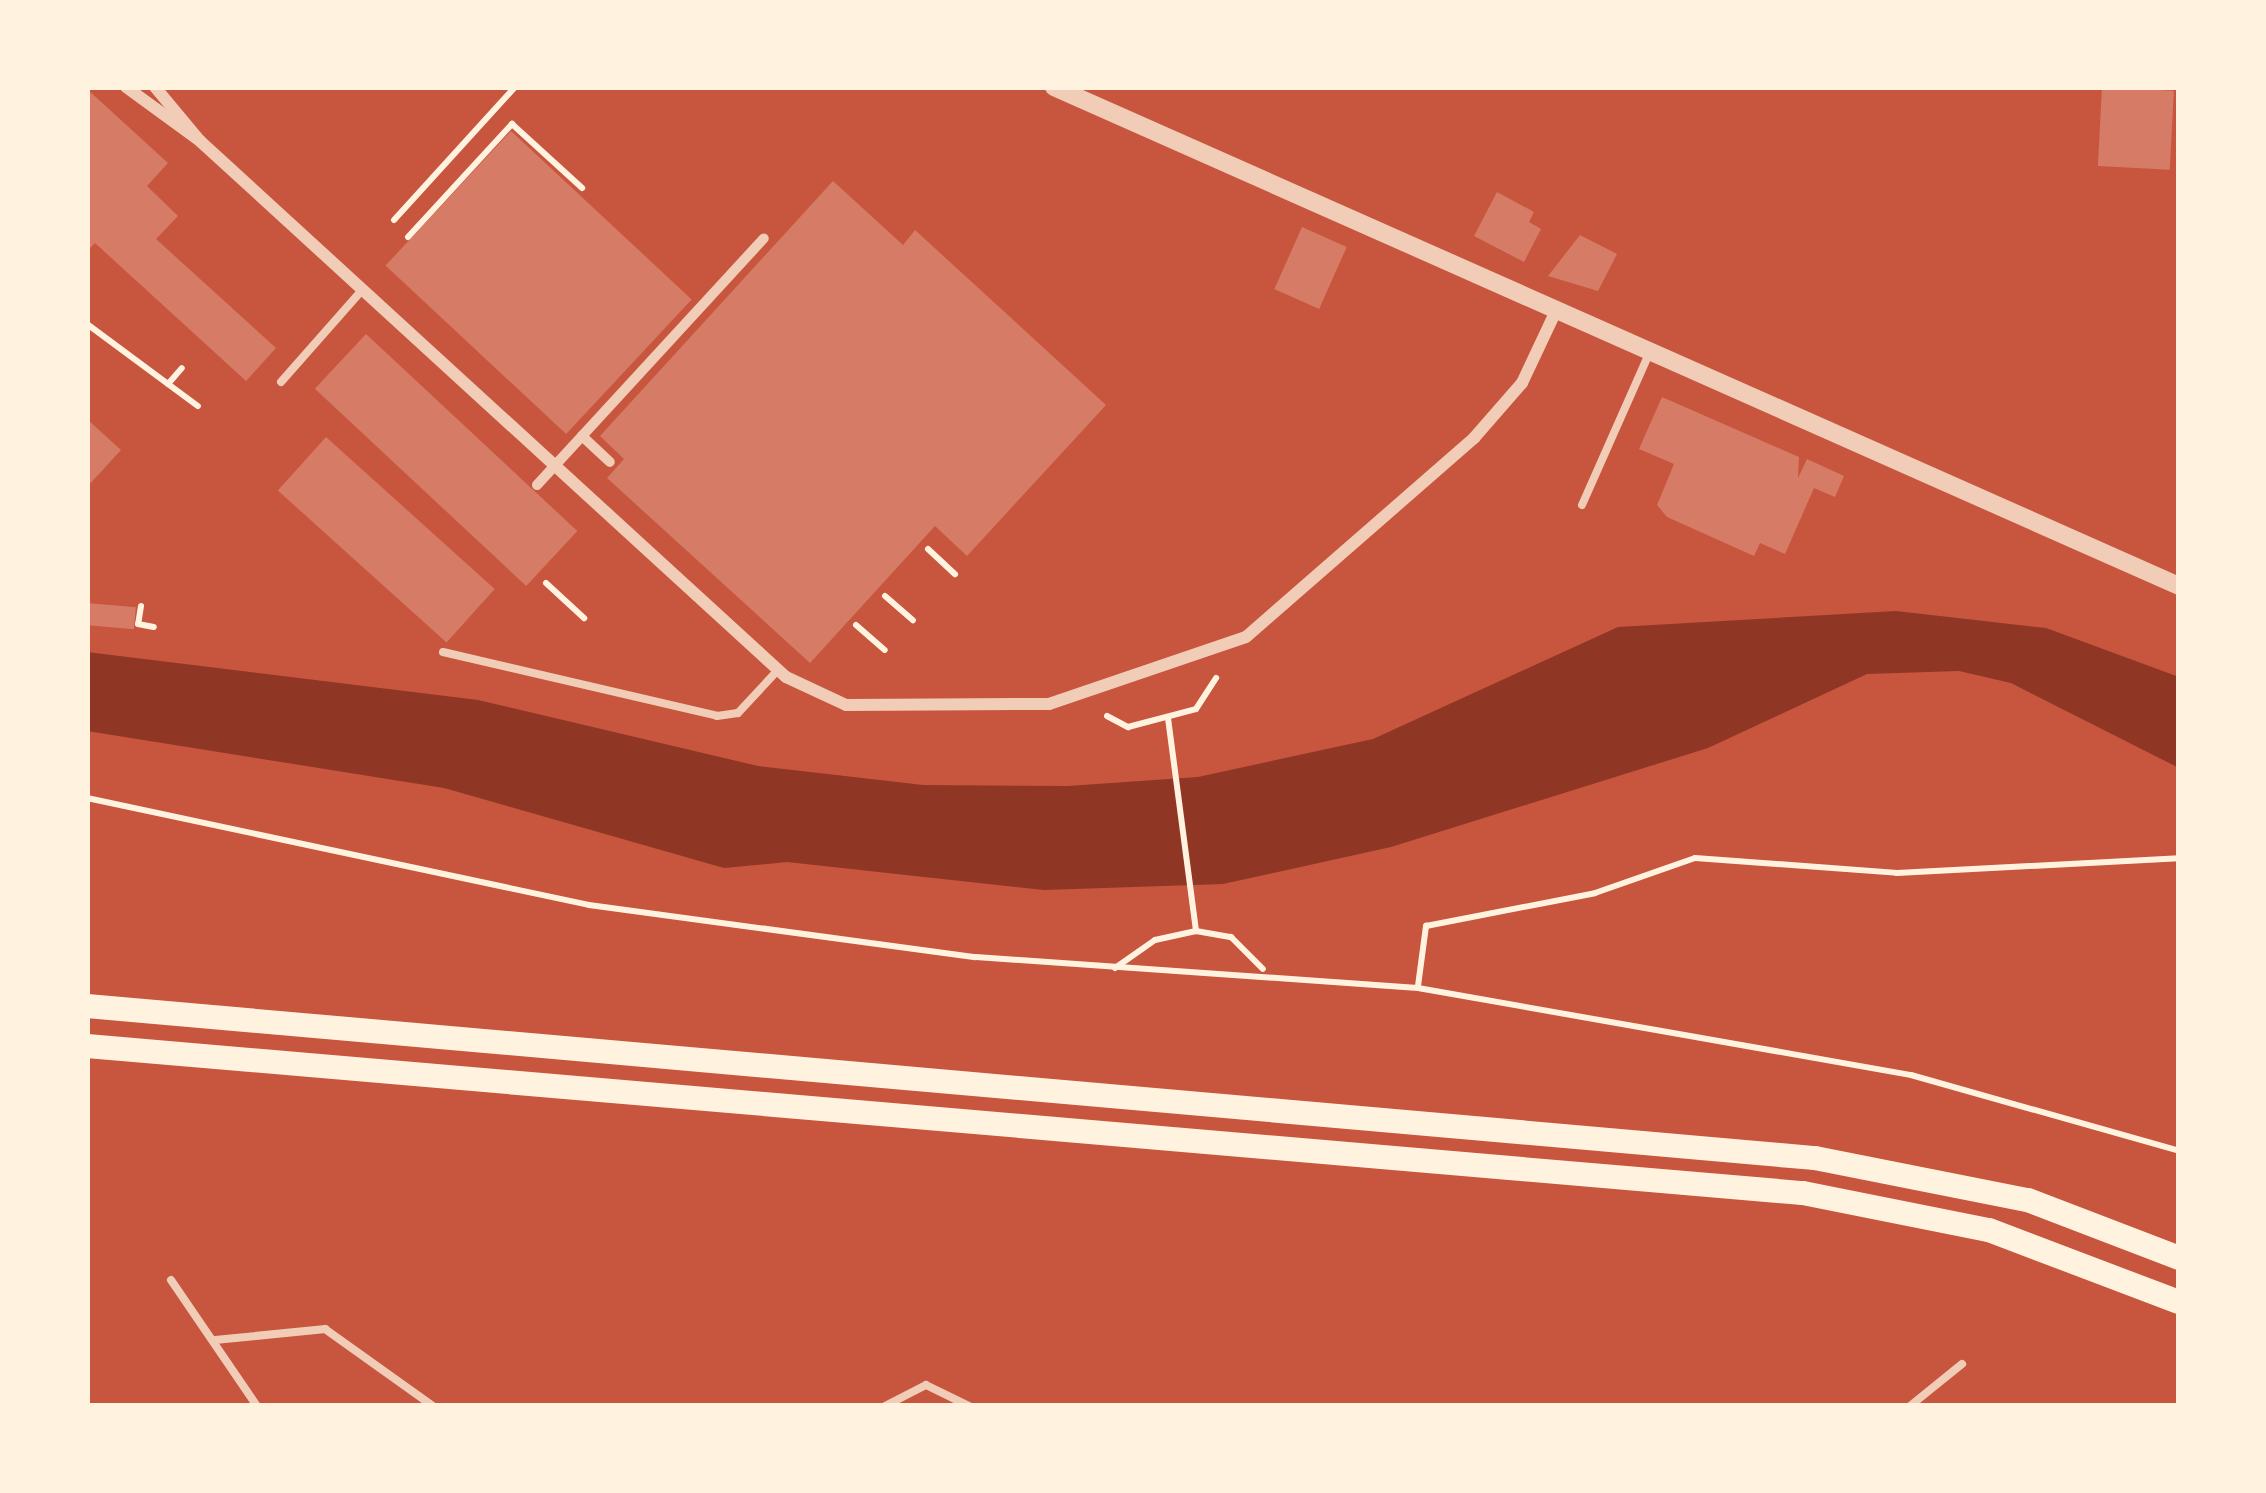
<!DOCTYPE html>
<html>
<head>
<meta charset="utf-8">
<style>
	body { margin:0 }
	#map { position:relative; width:2266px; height:1493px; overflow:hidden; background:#c8553d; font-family:"PT Sans Narrow",sans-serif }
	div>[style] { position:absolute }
	.water>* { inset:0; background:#8f3625 }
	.building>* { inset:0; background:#d67c66; transform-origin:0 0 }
	.path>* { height:6px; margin:-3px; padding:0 3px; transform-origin:3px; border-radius:3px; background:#fff3e0 }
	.service>* { height:8px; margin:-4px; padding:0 4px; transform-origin:4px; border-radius:4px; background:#f1ccb7 }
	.pedestrian>* { height:10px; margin:-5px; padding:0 5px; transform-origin:5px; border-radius:5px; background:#f1ccb7 }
	.minor>* { height:12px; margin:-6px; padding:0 6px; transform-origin:6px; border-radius:6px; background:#f1ccb7 }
	.tertiary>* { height:18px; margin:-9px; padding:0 9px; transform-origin:9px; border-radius:9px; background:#f1ccb7 }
	.motorway>* { height:24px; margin:-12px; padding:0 12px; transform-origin:12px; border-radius:12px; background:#fff3e0 }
	span { translate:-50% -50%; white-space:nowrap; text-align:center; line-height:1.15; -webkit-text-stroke:10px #fff3e0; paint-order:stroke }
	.frame { position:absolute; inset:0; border:90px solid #fff3e0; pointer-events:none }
</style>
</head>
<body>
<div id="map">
	<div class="water">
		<i style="clip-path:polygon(1896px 611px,2046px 628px,2179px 677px,2179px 768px,2011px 683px,1959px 671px,1867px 674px,1708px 748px,1391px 847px,1223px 884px,1044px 890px,787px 862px,724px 868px,444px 788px,87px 731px,87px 652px,478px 700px,758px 766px,923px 785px,1068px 786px,1198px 777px,1373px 739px,1618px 627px)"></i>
	</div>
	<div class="building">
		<i style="left:2102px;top:87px;width:72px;height:79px;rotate:3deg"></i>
		<i style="clip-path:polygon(87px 89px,168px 163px,147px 186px,178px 216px,156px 239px,276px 348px,246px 381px,95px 243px,87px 251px)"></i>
		<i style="left:511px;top:131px;width:247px;height:184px;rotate:43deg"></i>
		<i style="clip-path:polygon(833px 181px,903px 245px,915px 230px,1106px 405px,967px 556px,935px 526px,810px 663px,607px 478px,624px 459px,600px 436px)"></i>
		<i style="clip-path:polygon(1497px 192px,1534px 212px,1529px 222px,1541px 229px,1524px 262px,1474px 236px)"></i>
		<i style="left:1302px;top:227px;width:49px;height:68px;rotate:24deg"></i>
		<i style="clip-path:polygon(1580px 235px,1617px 254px,1598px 291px,1548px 276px)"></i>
		<i style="left:366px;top:334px;width:289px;height:75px;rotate:43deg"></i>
		<i style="clip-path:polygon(1662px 397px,1799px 457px,1798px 478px,1807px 459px,1844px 476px,1835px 497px,1814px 488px,1785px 554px,1760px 543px,1754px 556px,1667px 517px,1657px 505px,1674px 464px,1639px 449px)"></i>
		<i style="clip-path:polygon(87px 419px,121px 450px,87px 487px)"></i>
		<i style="left:326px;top:437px;width:227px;height:72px;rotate:42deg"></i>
		<i style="left:87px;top:603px;width:49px;height:22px;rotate:5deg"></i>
	</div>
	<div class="path">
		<i style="left:394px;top:220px;width:180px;rotate:-47.7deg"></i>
		<i style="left:408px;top:237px;width:154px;rotate:-47.4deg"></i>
		<i style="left:512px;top:124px;width:95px;rotate:42.4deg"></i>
		<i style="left:87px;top:324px;width:138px;rotate:36.5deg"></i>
		<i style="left:168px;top:384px;width:21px;rotate:-49deg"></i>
		<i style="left:928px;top:549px;width:37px;rotate:43deg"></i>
		<i style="left:546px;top:583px;width:52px;rotate:42.6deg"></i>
		<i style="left:885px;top:596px;width:37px;rotate:41deg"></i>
		<i style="left:141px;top:606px;width:18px;rotate:99deg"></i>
		<i style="left:138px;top:624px;width:16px;rotate:11deg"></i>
		<i style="left:856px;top:625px;width:38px;rotate:41deg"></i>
		<i style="left:1107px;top:716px;width:24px;rotate:28deg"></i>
		<i style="left:1128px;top:727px;width:70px;rotate:-14.8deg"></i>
		<i style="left:1196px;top:709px;width:37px;rotate:-57deg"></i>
		<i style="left:1168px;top:718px;width:215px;rotate:82.5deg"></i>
		<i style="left:87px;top:798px;width:513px;rotate:12.03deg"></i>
		<i style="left:589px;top:905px;width:390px;rotate:7.7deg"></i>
		<i style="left:976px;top:957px;width:443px;rotate:4deg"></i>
		<i style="left:1418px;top:988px;width:501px;rotate:10.01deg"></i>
		<i style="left:1911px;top:1075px;width:279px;rotate:15.8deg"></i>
		<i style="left:1115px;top:968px;width:49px;rotate:-35deg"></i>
		<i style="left:1155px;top:940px;width:42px;rotate:-12.4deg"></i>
		<i style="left:1196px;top:931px;width:36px;rotate:10deg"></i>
		<i style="left:1231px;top:937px;width:45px;rotate:45deg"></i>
		<i style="left:1418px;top:986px;width:61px;rotate:-82.4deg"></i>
		<i style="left:1426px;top:926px;width:172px;rotate:-11deg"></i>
		<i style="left:1595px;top:893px;width:106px;rotate:-19.3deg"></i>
		<i style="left:1695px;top:858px;width:203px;rotate:4.2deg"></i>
		<i style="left:1897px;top:873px;width:282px;rotate:-3deg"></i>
	</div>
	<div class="service">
		<i style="left:281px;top:382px;width:123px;rotate:-48.6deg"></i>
		<i style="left:1582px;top:505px;width:165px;rotate:-66.1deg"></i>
		<i style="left:443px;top:652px;width:281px;rotate:13.1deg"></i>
		<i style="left:717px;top:716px;width:21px;rotate:-8deg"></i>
		<i style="left:738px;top:713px;width:59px;rotate:-47.1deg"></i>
		<i style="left:171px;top:1280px;width:153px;rotate:55.7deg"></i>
		<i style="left:215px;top:1340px;width:111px;rotate:-5.7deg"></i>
		<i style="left:325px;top:1329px;width:133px;rotate:35.5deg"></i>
		<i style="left:885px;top:1406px;width:46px;rotate:-27.1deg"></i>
		<i style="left:926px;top:1385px;width:48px;rotate:26deg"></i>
		<i style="left:1910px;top:1406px;width:67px;rotate:-38.9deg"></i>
	</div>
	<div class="pedestrian">
		<i style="left:582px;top:436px;width:38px;rotate:43deg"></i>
		<i style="left:537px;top:485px;width:335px;rotate:-47.4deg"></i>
	</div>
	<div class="minor">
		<i style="left:126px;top:87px;width:92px;rotate:36.1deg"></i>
		<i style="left:155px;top:87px;width:70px;rotate:50.2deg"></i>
		<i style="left:200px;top:141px;width:794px;rotate:42.45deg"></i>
		<i style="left:786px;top:677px;width:66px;rotate:25deg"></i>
		<i style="left:846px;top:705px;width:203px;rotate:-0.3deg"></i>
		<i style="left:1049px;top:704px;width:208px;rotate:-18.8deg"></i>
		<i style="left:1246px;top:637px;width:303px;rotate:-41.1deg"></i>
		<i style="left:1474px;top:438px;width:73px;rotate:-48.9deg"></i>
		<i style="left:1522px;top:383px;width:77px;rotate:-64.8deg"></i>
	</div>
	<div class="tertiary">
		<i style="left:1054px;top:87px;width:1231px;rotate:23.92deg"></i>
	</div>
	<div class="motorway">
		<i style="left:87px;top:1006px;width:1735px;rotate:5.03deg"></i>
		<i style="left:1815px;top:1158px;width:217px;rotate:11.2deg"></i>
		<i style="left:2028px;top:1200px;width:162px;rotate:21deg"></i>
		<i style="left:87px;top:1046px;width:1722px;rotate:4.9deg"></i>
		<i style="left:1803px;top:1193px;width:190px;rotate:11.3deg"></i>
		<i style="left:1989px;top:1230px;width:203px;rotate:20.8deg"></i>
	</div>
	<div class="frame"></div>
</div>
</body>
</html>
